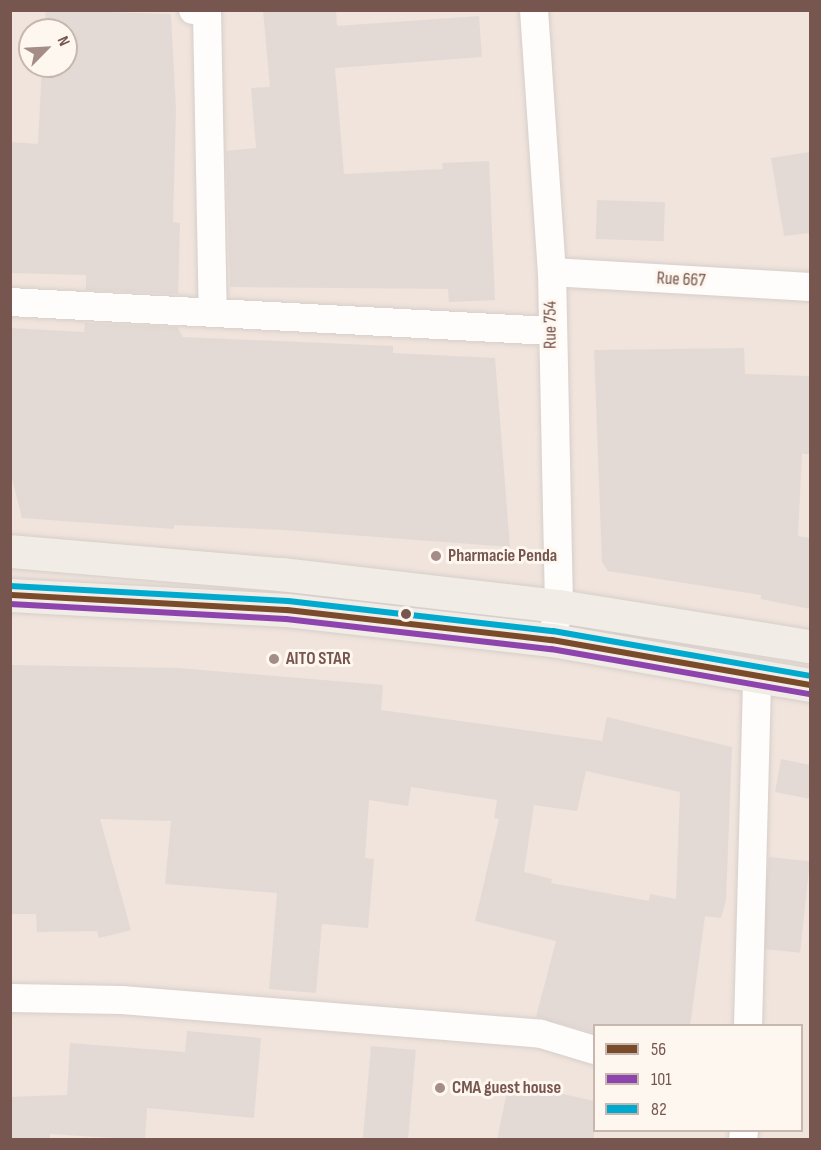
<!DOCTYPE html>
<html>
<head>
<meta charset="utf-8">
<style>
	body { margin:0 }
	#map { position:relative; width:821px; height:1150px; overflow:hidden; background:#f8f3ee; font-family:"Sofia Sans Condensed",sans-serif }
	div>[style] { position:absolute }
	.residential>* { inset:0; background:#f0e4dc }
	.building>* { inset:0; background:#e4dad5; transform-origin:0 0 }
	.roads { filter:drop-shadow(0 0 2px #d6ceca) drop-shadow(0 0 2px #d6ceca) }
	.minor>* { height:28px; margin:-14px; padding:0 14px; transform-origin:14px; border-radius:14px; background:#fefdfc }
	.primary>* { height:33px; margin:-16.5px; padding:0 16.5px; transform-origin:16.5px; border-radius:16.5px; background:#f2ece7 }
	.bus-1>* { height:6px; margin:-3px; padding:0 3px; transform-origin:3px; border-radius:3px; background:#7a4b2a }
	.bus-2>* { height:6px; margin:-3px; padding:0 3px; transform-origin:3px; border-radius:3px; background:#8e44ad }
	.bus-3>* { height:6px; margin:-3px; padding:0 3px; transform-origin:3px; border-radius:3px; background:#00a9ce }
	.dots>* { width:16px; height:16px; translate:-50% -50%; box-sizing:border-box; border:3px solid #fef7f0; border-radius:50% }
	span { translate:-50% -50%; white-space:nowrap; text-align:center; line-height:1.15; -webkit-text-stroke:6px #fef7f0; paint-order:stroke }
	.street-label { font-size:18px; color:#76564e }
	.poi-label { font-size:18px; color:#76564e; font-weight:700 }
	.left { translate:0 -50%; text-align:left }
	.frame { position:absolute; inset:0; border:12px solid #76564e; pointer-events:none }
	.legend { position:absolute; left:593px; top:1024px; width:210px; height:108px; box-sizing:border-box; background:#fef7f0; border:2px solid #c8b7af; margin:0; padding:8px 10px; list-style:none; font-size:18px; color:#76564e }
	.legend li { display:flex; align-items:center; gap:12px; height:30px }
	.legend b { width:30px; border:2px solid #c8b7af }
	.north { position:absolute; left:18px; top:18px; width:60px; height:60px; box-sizing:border-box; background:#fef7f0; border:2px solid #c8b7af; border-radius:50%; rotate:66deg; font-size:16px; font-weight:700; line-height:24px; text-align:center; color:#76564e }
	.north::after { content:''; display:block; margin:auto; width:21px; height:27px; background:#a48d86; clip-path:polygon(50% 0,100% 100%,50% 72%,0 100%) }
</style>
</head>
<body>
<div id="map">
	<div class="residential">
		<i style="clip-path:polygon(evenodd,11px 11px,810px 11px,810px 1139px,11px 1139px,11px 11px,30px 30px,66px 30px,66px 66px,30px 66px,30px 30px,11px 11px,594px 1026px,802px 1026px,802px 1130px,594px 1130px,594px 1026px)"></i>
	</div>
	<div class="building">
		<i style="clip-path:polygon(46px 10px,171px 14px,176px 110px,173px 222px,180px 223px,178px 294px,86px 290px,86px 275px,10px 273px,10px 142px,38px 144px,42px 66px,66px 66px,66px 30px,44px 30px)"></i>
		<i style="clip-path:polygon(263px 10px,336px 10px,337px 26px,479px 16px,482px 57px,335px 68px,344px 174px,443px 169px,442px 163px,489px 161px,495px 300px,449px 302px,448px 289px,230px 287px,226px 151px,256px 148px,251px 88px,270px 87px)"></i>
		<i style="clip-path:polygon(810px 152px,810px 233px,784px 236px,771px 158px)"></i>
		<i style="left:597px;top:200px;width:68px;height:39px;rotate:2deg"></i>
		<i style="clip-path:polygon(85px 323px,177px 327px,183px 337px,393px 346px,393px 353px,495px 358px,510px 547px,284px 530px,174px 525px,174px 529px,22px 518px,10px 471px,10px 328px,84px 332px)"></i>
		<i style="clip-path:polygon(744px 348px,745px 374px,810px 376px,810px 454px,802px 454px,798px 536px,810px 538px,810px 609px,761px 599px,761px 595px,608px 571px,602px 562px,594px 350px)"></i>
		<i style="clip-path:polygon(evenodd,10px 665px,178px 668px,383px 685px,381px 710px,602px 741px,607px 717px,732px 747px,726px 900px,721px 918px,705px 916px,690px 1026px,594px 1026px,594px 1033px,536px 1017px,556px 941px,475px 921px,499px 819px,494px 818px,497px 800px,411px 787px,408px 806px,369px 800px,365px 858px,374px 859px,368px 928px,322px 924px,316px 993px,269px 989px,277px 893px,165px 884px,171px 821px,100px 819px,131px 930px,99px 938px,97px 931px,37px 932px,36px 914px,10px 914px,10px 665px,586px 771px,680px 792px,676px 899px,650px 894px,649px 901px,551px 883px,552px 879px,524px 872px,534px 805px,577px 811px,586px 771px)"></i>
		<i style="clip-path:polygon(781px 759px,810px 765px,810px 799px,775px 792px)"></i>
		<i style="left:769px;top:857px;width:41px;height:92px;rotate:6deg"></i>
		<i style="clip-path:polygon(187px 1031px,261px 1038px,254px 1118px,147px 1108px,145px 1140px,50px 1134px,50px 1140px,10px 1140px,10px 1097px,67px 1095px,70px 1043px,185px 1052px)"></i>
		<i style="left:371px;top:1046px;width:45px;height:94px;rotate:5deg"></i>
		<i style="clip-path:polygon(509px 1082px,594px 1101px,594px 1140px,497px 1140px)"></i>
	</div>
	<div class="roads">
		<div class="minor">
			<i style="left:193px;top:10px;width:14px;rotate:8deg"></i>
			<i style="left:207px;top:12px;width:301px;rotate:88.9deg"></i>
			<i style="left:534px;top:10px;width:263px;rotate:86.1deg"></i>
			<i style="left:552px;top:272px;width:334px;rotate:88.8deg"></i>
			<i style="left:559px;top:606px;width:35px;rotate:102deg"></i>
			<i style="left:552px;top:272px;width:258px;rotate:3.3deg"></i>
			<i style="left:10px;top:302px;width:541px;rotate:3.07deg"></i>
			<i style="left:10px;top:998px;width:112px;rotate:1deg"></i>
			<i style="left:122px;top:1000px;width:420px;rotate:4.6deg"></i>
			<i style="left:541px;top:1034px;width:55px;rotate:16.8deg"></i>
			<i style="left:748px;top:1026px;width:351px;rotate:-88.5deg"></i>
			<i style="left:743px;top:1140px;width:10px;rotate:-84deg"></i>
		</div>
		<div class="primary">
			<i style="left:10px;top:551px;width:272px;rotate:4.9deg"></i>
			<i style="left:281px;top:574px;width:280px;rotate:6.6deg"></i>
			<i style="left:559px;top:606px;width:254px;rotate:9.1deg"></i>
			<i style="left:10px;top:595px;width:277px;rotate:3.1deg"></i>
			<i style="left:287px;top:610px;width:267px;rotate:6.5deg"></i>
			<i style="left:552px;top:640px;width:262px;rotate:9.9deg"></i>
		</div>
	</div>
	<div class="bus-1">
		<i style="left:10px;top:595px;width:277px;rotate:3.1deg"></i>
		<i style="left:287px;top:610px;width:267px;rotate:6.5deg"></i>
		<i style="left:552px;top:640px;width:262px;rotate:9.9deg"></i>
	</div>
	<div class="bus-2">
		<i style="left:10px;top:604px;width:276px;rotate:3.1deg"></i>
		<i style="left:286px;top:619px;width:267px;rotate:6.5deg"></i>
		<i style="left:551px;top:649px;width:261px;rotate:9.9deg"></i>
	</div>
	<div class="bus-3">
		<i style="left:10px;top:586px;width:278px;rotate:3.1deg"></i>
		<i style="left:288px;top:601px;width:267px;rotate:6.5deg"></i>
		<i style="left:553px;top:631px;width:261px;rotate:9.9deg"></i>
	</div>
	<div class="dots">
		<i style="left:436px;top:556px;background:#a48d86"></i>
		<i style="left:406px;top:614px;background:#76564e"></i>
		<i style="left:274px;top:659px;background:#a48d86"></i>
		<i style="left:440px;top:1088px;background:#a48d86"></i>
	</div>
	<div class="street-label">
		<span style="left:681px;top:280px;rotate:3deg">Rue 667</span>
		<span style="left:551px;top:325px;rotate:-90deg">Rue 754</span>
	</div>
	<div class="poi-label">
		<span class="left" style="left:448px;top:556px">Pharmacie Penda</span>
		<span class="left" style="left:286px;top:659px">AITO STAR</span>
		<span class="left" style="left:452px;top:1088px">CMA guest house</span>
	</div>
	<div class="frame"></div>
	<ul class="legend">
	<li><b style="height:8px;background:#7a4b2a"></b>56</li>
	<li><b style="height:8px;background:#8e44ad"></b>101</li>
	<li><b style="height:8px;background:#00a9ce"></b>82</li>
	</ul>
	<div class="north">N</div>
</div>
</body>
</html>
